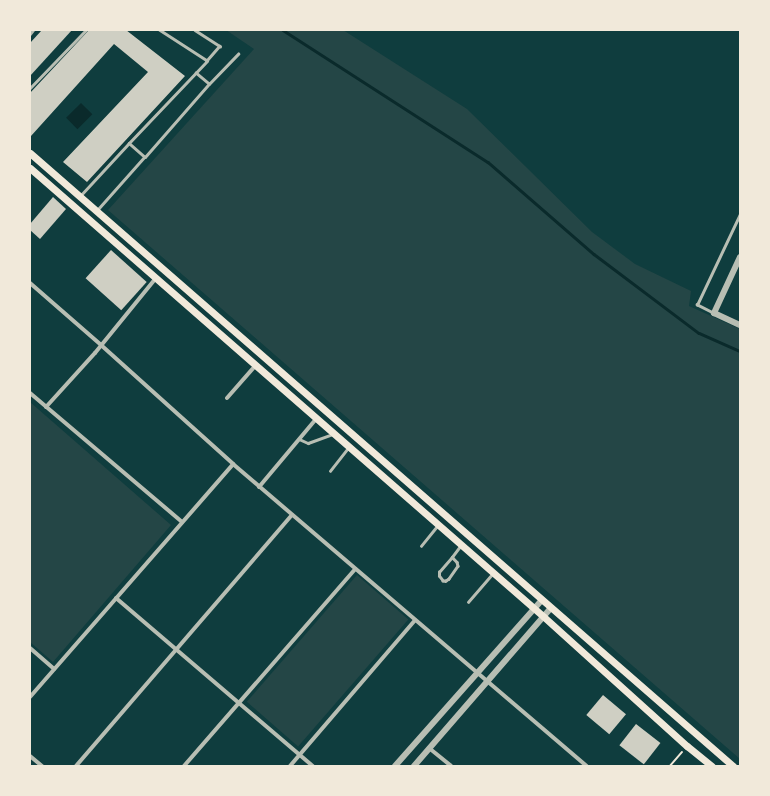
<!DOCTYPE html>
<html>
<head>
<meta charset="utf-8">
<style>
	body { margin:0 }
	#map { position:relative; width:770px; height:796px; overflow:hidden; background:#0f3d3e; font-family:Signika,sans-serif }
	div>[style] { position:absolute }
	.green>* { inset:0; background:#244646; transform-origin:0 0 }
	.water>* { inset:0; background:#0a2a2b; transform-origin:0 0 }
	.stream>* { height:2.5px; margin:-1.25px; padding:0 1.25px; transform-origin:1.25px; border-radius:1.25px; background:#0a2a2b }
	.building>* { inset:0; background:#cfcfc3; transform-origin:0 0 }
	.path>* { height:1.5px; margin:-0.75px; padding:0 0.75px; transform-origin:0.75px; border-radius:0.75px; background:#f1e9da }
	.service>* { height:2.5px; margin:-1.25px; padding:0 1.25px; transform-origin:1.25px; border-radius:1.25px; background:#b8beb3 }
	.minor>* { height:4px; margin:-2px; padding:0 2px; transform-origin:2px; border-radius:2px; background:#b8beb3 }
	.tertiary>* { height:6px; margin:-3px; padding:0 3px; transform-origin:3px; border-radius:3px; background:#b8beb3 }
	.secondary>* { height:7px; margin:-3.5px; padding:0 3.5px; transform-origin:3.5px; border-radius:3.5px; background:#f1e9da }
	span { translate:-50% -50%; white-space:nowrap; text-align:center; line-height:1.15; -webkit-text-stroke:3.5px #f1e9da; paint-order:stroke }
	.frame { position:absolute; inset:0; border:31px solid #f1e9da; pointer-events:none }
</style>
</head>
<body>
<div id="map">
	<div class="green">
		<i style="clip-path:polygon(226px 30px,343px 30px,467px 109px,592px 232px,635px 264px,691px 291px,689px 306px,740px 329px,740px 759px,108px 210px,254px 49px)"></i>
		<i style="clip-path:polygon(30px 402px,171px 525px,53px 662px,30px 642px)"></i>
		<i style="left:357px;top:575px;width:68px;height:168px;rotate:41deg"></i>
	</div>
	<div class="water">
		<i style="left:81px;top:103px;width:16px;height:21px;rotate:45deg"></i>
	</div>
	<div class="stream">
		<i style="left:283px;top:30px;width:244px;rotate:32.8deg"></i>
		<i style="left:488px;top:162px;width:140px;rotate:41deg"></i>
		<i style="left:594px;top:254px;width:131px;rotate:37deg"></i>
		<i style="left:699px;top:333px;width:45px;rotate:23.7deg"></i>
	</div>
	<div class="building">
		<i style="clip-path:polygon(42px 30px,72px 30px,30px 76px,30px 43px)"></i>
		<i style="clip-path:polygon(89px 30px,126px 30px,185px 76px,87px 182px,63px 162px,148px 72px,114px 44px,31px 136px,30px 93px)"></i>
		<i style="clip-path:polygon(53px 197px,66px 209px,40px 239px,30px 230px,30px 224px)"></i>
		<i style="left:111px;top:250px;width:48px;height:38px;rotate:42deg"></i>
		<i style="left:603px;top:695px;width:30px;height:26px;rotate:40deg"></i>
		<i style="left:636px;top:724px;width:31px;height:27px;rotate:38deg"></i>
	</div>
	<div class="path">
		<i style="left:670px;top:766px;width:18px;rotate:-49deg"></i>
	</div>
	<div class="service">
		<i style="left:195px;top:30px;width:30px;rotate:33deg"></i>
		<i style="left:220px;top:46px;width:20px;rotate:131deg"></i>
		<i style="left:30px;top:34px;width:5px;rotate:-53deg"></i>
		<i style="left:209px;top:84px;width:42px;rotate:-46deg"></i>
		<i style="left:30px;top:88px;width:81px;rotate:-46deg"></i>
		<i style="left:129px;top:143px;width:113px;rotate:-46.4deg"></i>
		<i style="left:207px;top:61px;width:57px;rotate:-147.1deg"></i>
		<i style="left:145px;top:157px;width:97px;rotate:-48.8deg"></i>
		<i style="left:209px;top:84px;width:17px;rotate:-140deg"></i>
		<i style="left:80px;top:196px;width:72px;rotate:-47.2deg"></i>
		<i style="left:129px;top:143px;width:21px;rotate:41deg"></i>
		<i style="left:145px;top:157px;width:72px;rotate:131.6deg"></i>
		<i style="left:713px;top:313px;width:18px;rotate:-153deg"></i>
		<i style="left:697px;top:305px;width:101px;rotate:-64.7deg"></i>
		<i style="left:299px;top:439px;width:10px;rotate:24deg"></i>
		<i style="left:308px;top:443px;width:27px;rotate:-20deg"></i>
		<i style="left:330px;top:471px;width:31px;rotate:-52deg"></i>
		<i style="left:421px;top:546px;width:27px;rotate:-51deg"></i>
		<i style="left:452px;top:557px;width:7px;rotate:45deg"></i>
		<i style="left:457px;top:562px;width:4px;rotate:76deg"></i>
		<i style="left:458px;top:566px;width:16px;rotate:125deg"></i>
		<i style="left:449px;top:579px;width:4px;rotate:146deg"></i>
		<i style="left:446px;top:581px;width:3px;rotate:180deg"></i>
		<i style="left:443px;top:581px;width:6px;rotate:-129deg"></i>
		<i style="left:439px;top:576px;width:4px;rotate:-90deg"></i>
		<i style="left:439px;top:572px;width:20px;rotate:-49deg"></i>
		<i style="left:452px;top:557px;width:15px;rotate:-53deg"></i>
		<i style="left:468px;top:602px;width:38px;rotate:-49deg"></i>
	</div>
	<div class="minor">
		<i style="left:30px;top:283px;width:94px;rotate:41.1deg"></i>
		<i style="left:101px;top:345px;width:178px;rotate:42deg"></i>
		<i style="left:233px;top:464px;width:465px;rotate:40.5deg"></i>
		<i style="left:30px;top:393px;width:199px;rotate:40.3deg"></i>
		<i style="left:227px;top:398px;width:44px;rotate:-48.7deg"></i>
		<i style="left:46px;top:407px;width:73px;rotate:-47.8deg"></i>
		<i style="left:95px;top:353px;width:97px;rotate:-50.9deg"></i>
		<i style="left:259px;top:487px;width:90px;rotate:-50deg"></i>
		<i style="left:116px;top:598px;width:259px;rotate:40.5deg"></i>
		<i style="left:30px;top:648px;width:32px;rotate:41deg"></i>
		<i style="left:30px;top:697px;width:309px;rotate:-48.9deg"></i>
		<i style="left:429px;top:748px;width:28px;rotate:39deg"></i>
		<i style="left:30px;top:756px;width:16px;rotate:40deg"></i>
		<i style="left:76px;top:766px;width:331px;rotate:-49.3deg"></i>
		<i style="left:184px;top:766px;width:261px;rotate:-49deg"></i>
		<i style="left:290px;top:766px;width:192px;rotate:-49.4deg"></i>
	</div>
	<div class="tertiary">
		<i style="left:740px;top:257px;width:62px;rotate:114.9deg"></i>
		<i style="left:714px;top:313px;width:29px;rotate:25deg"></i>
		<i style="left:395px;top:766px;width:222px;rotate:-48.5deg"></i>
		<i style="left:414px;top:766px;width:209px;rotate:-49.1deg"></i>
	</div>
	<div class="secondary">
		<i style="left:30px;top:153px;width:933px;rotate:41.09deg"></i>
		<i style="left:30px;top:168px;width:682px;rotate:41.14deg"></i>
		<i style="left:544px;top:617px;width:193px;rotate:42.1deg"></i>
		<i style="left:687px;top:746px;width:32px;rotate:39deg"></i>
	</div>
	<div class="frame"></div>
</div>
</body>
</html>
